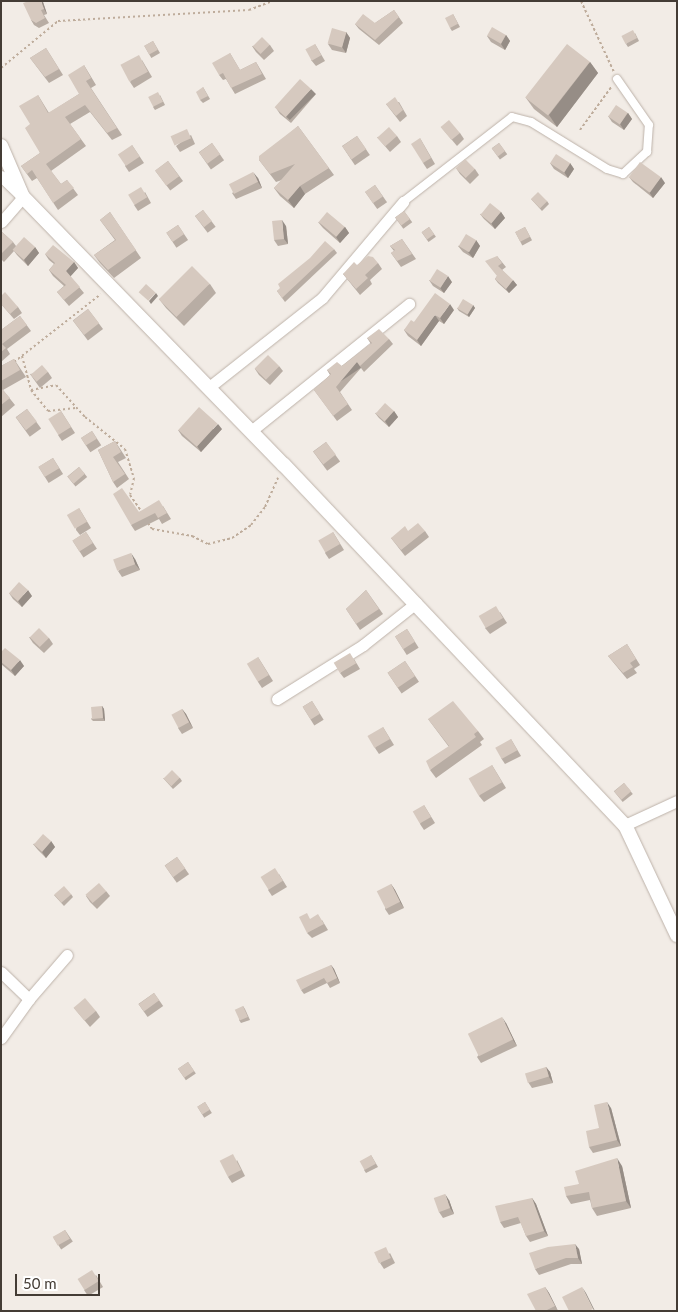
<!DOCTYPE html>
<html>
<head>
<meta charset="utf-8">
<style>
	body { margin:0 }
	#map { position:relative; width:678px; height:1312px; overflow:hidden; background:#f2ece6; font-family:Lato,sans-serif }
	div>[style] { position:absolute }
	.path>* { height:2px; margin-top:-1px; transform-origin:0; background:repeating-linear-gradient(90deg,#beac9b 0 2.5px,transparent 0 5px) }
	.roads { filter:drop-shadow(0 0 1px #bdb2a9) drop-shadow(0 0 1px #bdb2a9) }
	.pedestrian>* { height:8px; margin:-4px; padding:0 4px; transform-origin:4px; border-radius:4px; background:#fff }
	.minor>* { height:11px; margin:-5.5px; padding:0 5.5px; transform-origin:5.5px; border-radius:5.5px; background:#fff }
	.tertiary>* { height:14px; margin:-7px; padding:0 7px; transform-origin:7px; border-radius:7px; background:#fff }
	.wall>* { inset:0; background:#b8ada4; transform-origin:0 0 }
	.shaded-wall>* { inset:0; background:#968d86; transform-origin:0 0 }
	.building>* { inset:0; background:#d6c9bf; transform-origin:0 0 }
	span { translate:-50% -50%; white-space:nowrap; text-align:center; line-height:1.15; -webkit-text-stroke:4px #fff; paint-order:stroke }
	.frame { position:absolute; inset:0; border:2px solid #443c35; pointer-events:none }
	.scale { position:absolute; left:15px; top:1274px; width:85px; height:22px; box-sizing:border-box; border:2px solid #443c35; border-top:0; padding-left:6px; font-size:15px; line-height:18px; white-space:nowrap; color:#443c35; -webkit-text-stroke:4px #fff; paint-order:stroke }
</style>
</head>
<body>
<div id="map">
	<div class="path">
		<i style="left:581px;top:1px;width:78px;rotate:65.1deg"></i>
		<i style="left:1px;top:68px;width:74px;rotate:-39.5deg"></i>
		<i style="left:58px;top:21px;width:191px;rotate:-3.3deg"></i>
		<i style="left:249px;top:10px;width:25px;rotate:-21deg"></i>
		<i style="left:580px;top:130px;width:54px;rotate:-54deg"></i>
		<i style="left:22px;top:356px;width:35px;rotate:75deg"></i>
		<i style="left:31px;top:390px;width:27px;rotate:51deg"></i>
		<i style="left:48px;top:411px;width:30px;rotate:-6deg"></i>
		<i style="left:14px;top:362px;width:110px;rotate:-38deg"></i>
		<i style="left:31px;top:390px;width:25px;rotate:-11deg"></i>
		<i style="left:56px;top:385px;width:43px;rotate:47.8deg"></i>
		<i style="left:85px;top:417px;width:51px;rotate:38.7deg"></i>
		<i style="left:125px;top:449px;width:30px;rotate:73deg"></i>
		<i style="left:134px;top:478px;width:17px;rotate:103deg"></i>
		<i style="left:130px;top:495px;width:21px;rotate:55deg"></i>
		<i style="left:148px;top:523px;width:7px;rotate:56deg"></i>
		<i style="left:152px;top:529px;width:41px;rotate:9.9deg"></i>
		<i style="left:192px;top:536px;width:18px;rotate:27deg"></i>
		<i style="left:208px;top:544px;width:25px;rotate:-14deg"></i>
		<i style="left:232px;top:538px;width:23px;rotate:-34deg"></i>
		<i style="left:251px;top:525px;width:23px;rotate:-52deg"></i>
		<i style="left:265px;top:507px;width:32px;rotate:-66deg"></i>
	</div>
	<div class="roads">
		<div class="pedestrian">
			<i style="left:403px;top:202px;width:138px;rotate:-37.9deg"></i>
			<i style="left:512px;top:117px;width:20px;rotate:15deg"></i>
			<i style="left:531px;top:122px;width:89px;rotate:31.7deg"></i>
			<i style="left:607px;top:169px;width:17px;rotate:17deg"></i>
			<i style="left:623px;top:174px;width:33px;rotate:-43deg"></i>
			<i style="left:647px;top:152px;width:27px;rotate:-86deg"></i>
			<i style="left:649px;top:125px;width:56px;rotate:-124.8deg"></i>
		</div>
		<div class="minor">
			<i style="left:1px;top:176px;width:30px;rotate:44deg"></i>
			<i style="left:23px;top:197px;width:33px;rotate:131deg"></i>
			<i style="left:208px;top:388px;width:145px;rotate:-38.3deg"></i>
			<i style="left:322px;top:298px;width:126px;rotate:-49.8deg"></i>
			<i style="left:251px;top:431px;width:203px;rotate:-38.8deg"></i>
			<i style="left:277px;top:699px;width:102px;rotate:-32.1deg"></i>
			<i style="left:363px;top:645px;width:68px;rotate:-38.4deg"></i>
			<i style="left:625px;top:825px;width:57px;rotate:-24.8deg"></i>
			<i style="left:1px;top:972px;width:39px;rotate:44deg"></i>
			<i style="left:1px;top:1038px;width:48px;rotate:-54.3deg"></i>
			<i style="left:29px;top:999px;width:58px;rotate:-49.2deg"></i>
		</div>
		<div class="tertiary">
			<i style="left:1px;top:146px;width:56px;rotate:66.7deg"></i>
			<i style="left:23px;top:197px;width:374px;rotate:45.8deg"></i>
			<i style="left:284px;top:465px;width:496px;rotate:46.6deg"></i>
			<i style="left:625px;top:825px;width:122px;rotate:64.7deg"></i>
		</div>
	</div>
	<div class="wall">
		<i style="clip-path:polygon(43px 2px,47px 14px,44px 15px,49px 23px,39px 28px,34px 25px,31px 20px)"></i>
		<i style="clip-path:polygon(394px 10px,403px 23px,379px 45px,359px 29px,355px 24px,375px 23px)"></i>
		<i style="clip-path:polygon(453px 14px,460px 27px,452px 31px,450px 28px)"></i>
		<i style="clip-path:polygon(346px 32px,350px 38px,346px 53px,332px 50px,328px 44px)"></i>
		<i style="clip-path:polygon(635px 33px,639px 41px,628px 47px,626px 44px)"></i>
		<i style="clip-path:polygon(506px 35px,510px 41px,505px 50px,491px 42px,487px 36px)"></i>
		<i style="left:153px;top:41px;width:14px;height:10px;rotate:60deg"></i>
		<i style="clip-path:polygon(315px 44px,325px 61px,316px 66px,311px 60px)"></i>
		<i style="clip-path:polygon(270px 45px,274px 51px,264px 60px,256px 52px,252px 46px)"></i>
		<i style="clip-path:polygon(46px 48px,63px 75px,49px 83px,30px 58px)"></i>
		<i style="clip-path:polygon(230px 53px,240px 70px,256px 62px,266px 79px,235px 94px,226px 79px,223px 80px,219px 75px)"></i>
		<i style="clip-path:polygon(142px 60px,152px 77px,134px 88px,130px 82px)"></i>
		<i style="clip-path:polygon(590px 62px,598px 73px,557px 127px,534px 109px,526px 98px)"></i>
		<i style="clip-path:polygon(84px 65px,96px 85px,91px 88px,122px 135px,112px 140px,90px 112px,70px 124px,86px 146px,51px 171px,61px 184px,67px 180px,78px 195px,58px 210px,37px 178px,32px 181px,21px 166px,40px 153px,30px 124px,38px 95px,49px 113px,79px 94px)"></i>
		<i style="clip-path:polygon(203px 87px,210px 99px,203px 103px,200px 100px)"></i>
		<i style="clip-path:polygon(316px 94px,291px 123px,280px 114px,276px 108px)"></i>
		<i style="clip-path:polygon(160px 95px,165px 105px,155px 110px,153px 107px)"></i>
		<i style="clip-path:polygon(399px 102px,407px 116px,400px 122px,386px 104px)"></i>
		<i style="clip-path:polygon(628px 113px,632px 119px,624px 130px,612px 122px,608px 116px)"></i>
		<i style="clip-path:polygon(298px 126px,334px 175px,305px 194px,294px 208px,280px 196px,274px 188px,282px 180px,276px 182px,259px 160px)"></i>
		<i style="clip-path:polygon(441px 127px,460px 133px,464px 139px,457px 146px)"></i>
		<i style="clip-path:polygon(191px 135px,195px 144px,180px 152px,176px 146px)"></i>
		<i style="left:357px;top:136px;width:23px;height:18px;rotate:56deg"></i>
		<i style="clip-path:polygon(397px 136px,401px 142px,390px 152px,377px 137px)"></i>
		<i style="clip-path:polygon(420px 138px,435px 164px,427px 169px,423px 163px)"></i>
		<i style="left:212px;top:143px;width:21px;height:16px;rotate:55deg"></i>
		<i style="left:499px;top:143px;width:14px;height:9px;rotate:54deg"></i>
		<i style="clip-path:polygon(132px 145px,144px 163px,129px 172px,125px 166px)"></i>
		<i style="left:168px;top:161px;width:25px;height:16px;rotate:53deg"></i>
		<i style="clip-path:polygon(550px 163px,570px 163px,574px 169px,568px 178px,554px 169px)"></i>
		<i style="clip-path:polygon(456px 168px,475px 169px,479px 175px,470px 184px,460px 174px)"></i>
		<i style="clip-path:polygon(629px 177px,665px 183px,653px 198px,633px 182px)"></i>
		<i style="clip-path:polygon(258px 178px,262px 188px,236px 199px,232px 193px)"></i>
		<i style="left:375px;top:185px;width:21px;height:12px;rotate:55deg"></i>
		<i style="clip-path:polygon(145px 192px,151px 203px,138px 211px,134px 205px)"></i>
		<i style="clip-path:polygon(531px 199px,547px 201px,549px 204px,542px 211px)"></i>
		<i style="left:203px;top:210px;width:21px;height:10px;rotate:53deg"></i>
		<i style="left:404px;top:211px;width:14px;height:11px;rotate:54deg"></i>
		<i style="clip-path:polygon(110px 212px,141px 258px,114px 278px,100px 263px,94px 255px,115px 240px,100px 220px)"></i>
		<i style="clip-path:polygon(501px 212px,505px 218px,495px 229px,484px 219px,480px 214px)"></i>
		<i style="clip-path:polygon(318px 222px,345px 227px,349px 233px,340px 243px,323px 228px)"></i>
		<i style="left:178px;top:225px;width:18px;height:14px;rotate:56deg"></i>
		<i style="clip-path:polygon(286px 226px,288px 244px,278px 246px,274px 240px)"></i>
		<i style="left:429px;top:227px;width:12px;height:9px;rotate:55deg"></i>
		<i style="left:525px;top:227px;width:15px;height:11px;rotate:62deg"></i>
		<i style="clip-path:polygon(1px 231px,13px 242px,16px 246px,35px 247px,39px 253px,28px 266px,17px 255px,14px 251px,4px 262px,1px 259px)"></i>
		<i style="clip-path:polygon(402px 239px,416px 259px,401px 267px,391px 253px,394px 251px,390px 246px)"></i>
		<i style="clip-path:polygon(476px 240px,480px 246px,473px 258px,463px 252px,458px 246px)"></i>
		<i style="clip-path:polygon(334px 249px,337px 253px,285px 302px,277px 291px)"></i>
		<i style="clip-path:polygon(45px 254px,74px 262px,78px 268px,70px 276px,84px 293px,69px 306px,57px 292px,64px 286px,53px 276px,49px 270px,54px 264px,49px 260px)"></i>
		<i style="clip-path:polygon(497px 256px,506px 267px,502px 270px,517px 285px,509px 293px,498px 283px,495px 279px,497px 276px)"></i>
		<i style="clip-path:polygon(378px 263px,382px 269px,370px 280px,372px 284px,360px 295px,343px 274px,357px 265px)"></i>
		<i style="clip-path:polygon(429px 280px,452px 282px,444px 293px,433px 286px)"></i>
		<i style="clip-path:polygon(210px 284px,216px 293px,184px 326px,166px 308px,159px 299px)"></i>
		<i style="clip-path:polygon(1px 296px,18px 307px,22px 313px,14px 319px,1px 304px)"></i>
		<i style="clip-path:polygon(473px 305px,475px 308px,469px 317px,459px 311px,457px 308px)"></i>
		<i style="left:88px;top:309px;width:25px;height:19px;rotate:53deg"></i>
		<i style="clip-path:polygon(454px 310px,444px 324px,439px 321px,421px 346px,408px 336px,404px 330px,414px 322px)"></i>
		<i style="clip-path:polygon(20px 316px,31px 331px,7px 349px,10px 354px,1px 362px,1px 330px)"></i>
		<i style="clip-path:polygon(367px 338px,389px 339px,393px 344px,364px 372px,361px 368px,340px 392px,352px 410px,337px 421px,314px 390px,330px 375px,327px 370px,342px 366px,371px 344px)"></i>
		<i style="clip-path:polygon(14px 359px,26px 377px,3px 390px,15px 405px,1px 417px,1px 366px)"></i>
		<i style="clip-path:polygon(279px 366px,283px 371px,270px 385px,259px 375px,255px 369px)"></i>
		<i style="clip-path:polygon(48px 372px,52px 378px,40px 388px,30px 374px)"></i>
		<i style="left:27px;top:409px;width:24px;height:14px;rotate:54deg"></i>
		<i style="clip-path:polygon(61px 411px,75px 433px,62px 441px,58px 435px)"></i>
		<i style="clip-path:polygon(394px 411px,398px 417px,389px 427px,379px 418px,375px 413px)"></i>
		<i style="clip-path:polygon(222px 429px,201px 452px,182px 436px,178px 430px)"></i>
		<i style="left:92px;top:431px;width:17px;height:13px;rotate:57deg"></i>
		<i style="clip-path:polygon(115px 441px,126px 458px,118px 462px,129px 479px,117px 488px,113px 482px,98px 450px)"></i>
		<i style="left:326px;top:442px;width:24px;height:16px;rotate:54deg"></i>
		<i style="left:53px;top:458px;width:19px;height:17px;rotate:58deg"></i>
		<i style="left:79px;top:467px;width:13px;height:15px;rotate:51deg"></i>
		<i style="clip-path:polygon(163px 506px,171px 519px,162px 524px,159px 519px,135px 531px,131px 525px,139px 512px)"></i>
		<i style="clip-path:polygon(79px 508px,91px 528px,80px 535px,76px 530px)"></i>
		<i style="clip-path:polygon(425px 531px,429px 537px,405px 556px,391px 538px)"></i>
		<i style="left:86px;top:532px;width:20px;height:16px;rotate:57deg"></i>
		<i style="clip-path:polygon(333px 532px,344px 550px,329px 559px,325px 553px)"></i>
		<i style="clip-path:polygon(135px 559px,140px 570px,122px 577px,118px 571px)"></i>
		<i style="clip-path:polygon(366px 590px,383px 614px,360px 630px,346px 609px)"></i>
		<i style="clip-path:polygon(9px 593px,32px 596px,22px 607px,13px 599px)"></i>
		<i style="clip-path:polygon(500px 612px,507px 623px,490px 634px,485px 628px)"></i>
		<i style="left:407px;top:629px;width:22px;height:14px;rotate:58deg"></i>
		<i style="clip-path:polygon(29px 637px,49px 638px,53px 644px,44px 653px,33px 643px)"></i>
		<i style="clip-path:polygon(627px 644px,640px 665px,634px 669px,637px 673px,627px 679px,608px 656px)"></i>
		<i style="clip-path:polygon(1px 652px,24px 666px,15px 676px,1px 664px)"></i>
		<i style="clip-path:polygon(258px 657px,273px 681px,262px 688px,258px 682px)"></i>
		<i style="clip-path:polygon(354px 659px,360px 669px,344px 678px,340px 673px)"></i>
		<i style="left:405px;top:661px;width:25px;height:21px;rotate:56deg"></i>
		<i style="left:312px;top:701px;width:22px;height:11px;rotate:58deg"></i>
		<i style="clip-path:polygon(102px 706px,104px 709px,105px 721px,93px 721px,91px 719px)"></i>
		<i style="clip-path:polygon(182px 709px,186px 714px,193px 728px,182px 734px,178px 728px)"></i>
		<i style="clip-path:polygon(428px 719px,478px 731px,484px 739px,480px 742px,482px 745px,436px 778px,430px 770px,449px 747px)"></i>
		<i style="clip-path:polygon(383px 727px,394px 745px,379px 754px,375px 748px)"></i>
		<i style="clip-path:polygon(511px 739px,521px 756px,505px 764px,501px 758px)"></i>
		<i style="clip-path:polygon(492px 765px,506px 788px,484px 802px,479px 796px)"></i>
		<i style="clip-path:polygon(163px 778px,180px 778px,182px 781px,173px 789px)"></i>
		<i style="left:624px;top:783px;width:14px;height:13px;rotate:51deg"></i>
		<i style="clip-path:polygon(424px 805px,435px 823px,424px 830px,420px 824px)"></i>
		<i style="clip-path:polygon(51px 841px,55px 847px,46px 858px,38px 850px,33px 844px)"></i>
		<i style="left:177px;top:857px;width:21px;height:15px;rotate:55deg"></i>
		<i style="clip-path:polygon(279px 874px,287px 887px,272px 896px,268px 890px)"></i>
		<i style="clip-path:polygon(391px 884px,395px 890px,404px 908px,389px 915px,385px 909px)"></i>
		<i style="clip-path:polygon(106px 891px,110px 896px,97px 909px,90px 902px,86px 896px)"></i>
		<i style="clip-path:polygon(71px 894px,73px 897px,64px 906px,54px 895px)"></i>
		<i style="clip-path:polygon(322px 920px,328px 930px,312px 938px,307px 933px)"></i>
		<i style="clip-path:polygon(331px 965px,334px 969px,340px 983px,330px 988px,327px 983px,304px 994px,301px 990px)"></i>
		<i style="left:154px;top:993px;width:16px;height:19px;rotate:55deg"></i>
		<i style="clip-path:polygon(243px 1006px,245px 1009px,250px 1020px,241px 1023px,239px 1020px)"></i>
		<i style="clip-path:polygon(74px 1008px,96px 1011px,100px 1017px,90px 1027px)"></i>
		<i style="clip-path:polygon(506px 1023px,517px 1046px,481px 1063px,477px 1057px)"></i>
		<i style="left:188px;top:1062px;width:14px;height:12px;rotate:56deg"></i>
		<i style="clip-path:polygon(546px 1067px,550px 1072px,553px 1083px,532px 1088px,528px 1082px)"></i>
		<i style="left:205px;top:1102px;width:13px;height:9px;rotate:58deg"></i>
		<i style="clip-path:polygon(611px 1108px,621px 1146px,593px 1153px,589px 1147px,599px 1128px)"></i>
		<i style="clip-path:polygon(371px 1155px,378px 1167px,366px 1173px,364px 1170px)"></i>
		<i style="clip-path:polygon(237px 1160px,245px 1176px,232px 1183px,228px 1177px)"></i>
		<i style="clip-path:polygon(622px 1166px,631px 1208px,597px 1216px,592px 1208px,590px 1200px,571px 1204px,566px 1196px,579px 1184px)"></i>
		<i style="clip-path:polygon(532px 1198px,536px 1204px,548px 1236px,530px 1242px,526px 1236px,521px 1223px,504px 1228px,500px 1222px)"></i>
		<i style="clip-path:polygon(449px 1200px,454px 1214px,443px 1218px,439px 1212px)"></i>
		<i style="left:65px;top:1230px;width:14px;height:14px;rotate:56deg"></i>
		<i style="clip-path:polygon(579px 1249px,582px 1264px,571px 1264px,539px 1275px,535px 1269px)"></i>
		<i style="clip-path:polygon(390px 1253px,395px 1263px,384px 1269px,380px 1263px)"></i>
		<i style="clip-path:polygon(96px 1275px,103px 1287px,88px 1296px,84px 1290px)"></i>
		<i style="clip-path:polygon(545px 1287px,549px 1293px,558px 1311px,536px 1311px)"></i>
	</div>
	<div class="shaded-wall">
		<i style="clip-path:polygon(41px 1px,43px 2px,47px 14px,44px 9px)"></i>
		<i style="clip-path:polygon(346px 32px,350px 38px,346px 53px,342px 47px)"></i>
		<i style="clip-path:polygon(506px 35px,510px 41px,505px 50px,501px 44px)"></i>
		<i style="clip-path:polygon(590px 62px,598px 73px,557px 127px,549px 115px)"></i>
		<i style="left:311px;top:89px;width:7px;height:37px;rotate:45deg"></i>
		<i style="clip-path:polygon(628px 113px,632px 119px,624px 130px,620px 124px)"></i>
		<i style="clip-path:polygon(570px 163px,574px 169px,568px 178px,564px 172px)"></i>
		<i style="clip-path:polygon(253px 172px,258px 178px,262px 188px,258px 182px)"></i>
		<i style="clip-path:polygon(661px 177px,665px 183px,653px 198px,649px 192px)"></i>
		<i style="clip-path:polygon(300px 186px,305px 194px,294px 208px,288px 200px)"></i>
		<i style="clip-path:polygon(501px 212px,505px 218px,495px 229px,491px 223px)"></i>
		<i style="clip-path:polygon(282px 220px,286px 226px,288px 244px,284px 239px)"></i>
		<i style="clip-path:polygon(345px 227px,349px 233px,340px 243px,336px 237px)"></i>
		<i style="clip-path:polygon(476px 240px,480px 246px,473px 258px,468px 252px)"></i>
		<i style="clip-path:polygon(35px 247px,39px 253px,28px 266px,24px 260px)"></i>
		<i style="clip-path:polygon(74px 262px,78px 268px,70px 277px,66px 271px)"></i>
		<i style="clip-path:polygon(448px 276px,452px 282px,444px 293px,440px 288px)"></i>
		<i style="clip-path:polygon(513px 280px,517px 285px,509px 293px,506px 289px)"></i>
		<i style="clip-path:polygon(156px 293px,158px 296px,151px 304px,149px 301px)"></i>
		<i style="clip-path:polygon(450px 304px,454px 310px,444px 324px,440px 318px)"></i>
		<i style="clip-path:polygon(473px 305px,475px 308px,469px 317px,467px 314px)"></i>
		<i style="clip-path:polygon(435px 315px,439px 321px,421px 346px,417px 340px)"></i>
		<i style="left:357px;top:362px;width:7px;height:33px;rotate:56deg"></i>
		<i style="clip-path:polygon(394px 411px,398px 417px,389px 427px,385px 421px)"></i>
		<i style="clip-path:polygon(218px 424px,222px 429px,201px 452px,197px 446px)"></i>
		<i style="clip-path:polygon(131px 553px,135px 559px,140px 570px,135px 564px)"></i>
		<i style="clip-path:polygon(28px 590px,32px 596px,22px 607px,18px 601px)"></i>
		<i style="clip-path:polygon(20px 660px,24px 666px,15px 676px,11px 670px)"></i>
		<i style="clip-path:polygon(102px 706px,104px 709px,105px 721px,103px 718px)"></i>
		<i style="clip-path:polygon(182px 709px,186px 714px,193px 728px,189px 722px)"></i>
		<i style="clip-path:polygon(51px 841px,55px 847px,46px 858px,42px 852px)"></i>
		<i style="clip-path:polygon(391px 884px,395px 890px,404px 908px,400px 902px)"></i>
		<i style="clip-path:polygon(331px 965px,334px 969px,340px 983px,337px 978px)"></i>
		<i style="clip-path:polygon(502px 1017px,506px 1023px,517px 1046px,513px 1040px)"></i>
		<i style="clip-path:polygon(546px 1067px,550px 1072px,553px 1083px,549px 1077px)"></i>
		<i style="clip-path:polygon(607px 1102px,611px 1108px,621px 1146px,617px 1140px)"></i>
		<i style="clip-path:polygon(617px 1158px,622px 1166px,631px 1208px,626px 1201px)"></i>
		<i style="clip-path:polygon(445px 1194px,449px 1200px,454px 1214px,450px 1208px)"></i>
		<i style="clip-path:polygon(532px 1198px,536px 1204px,548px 1236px,544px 1231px)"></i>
		<i style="clip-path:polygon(575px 1244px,579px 1249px,582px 1264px,578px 1258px)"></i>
		<i style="clip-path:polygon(545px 1287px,549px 1293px,558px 1311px,555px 1306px)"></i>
		<i style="clip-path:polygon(582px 1287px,586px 1293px,595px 1311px,593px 1309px)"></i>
	</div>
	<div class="building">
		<i style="clip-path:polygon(26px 1px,41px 1px,44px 9px,41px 10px,45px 18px,36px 23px,31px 20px,23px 3px,26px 2px)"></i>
		<i style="clip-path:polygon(394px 10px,399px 17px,375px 40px,355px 24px,363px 14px,375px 23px)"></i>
		<i style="left:453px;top:14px;width:11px;height:9px;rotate:63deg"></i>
		<i style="left:492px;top:27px;width:16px;height:10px;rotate:30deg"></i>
		<i style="left:332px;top:28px;width:15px;height:16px;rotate:16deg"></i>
		<i style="left:633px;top:30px;width:9px;height:13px;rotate:63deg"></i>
		<i style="left:262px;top:37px;width:11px;height:13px;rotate:45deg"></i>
		<i style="left:153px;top:41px;width:10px;height:10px;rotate:61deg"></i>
		<i style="left:315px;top:44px;width:13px;height:11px;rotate:61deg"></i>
		<i style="left:567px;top:44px;width:29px;height:68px;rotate:38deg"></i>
		<i style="clip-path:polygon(46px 48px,59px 69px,45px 77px,30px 58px)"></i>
		<i style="clip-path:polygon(230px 53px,240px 70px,256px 62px,262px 74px,231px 88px,223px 73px,219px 75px,212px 63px)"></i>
		<i style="left:139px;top:55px;width:19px;height:21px;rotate:62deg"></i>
		<i style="clip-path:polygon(84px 65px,91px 78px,86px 81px,117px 128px,107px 133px,85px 105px,65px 117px,81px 139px,46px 164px,61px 184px,67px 180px,74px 188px,53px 203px,32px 170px,27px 174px,21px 166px,40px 153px,25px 128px,30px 124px,19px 106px,38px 95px,48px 113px,79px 94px,68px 75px)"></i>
		<i style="left:300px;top:79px;width:15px;height:38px;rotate:42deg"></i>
		<i style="clip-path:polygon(203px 87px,208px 96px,200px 100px,196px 92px)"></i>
		<i style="left:158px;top:92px;width:11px;height:11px;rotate:63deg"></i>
		<i style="clip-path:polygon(395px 97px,403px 110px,396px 116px,386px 104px)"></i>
		<i style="left:616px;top:105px;width:14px;height:14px;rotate:34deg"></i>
		<i style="left:449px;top:120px;width:17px;height:11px;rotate:50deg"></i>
		<i style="clip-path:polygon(298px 126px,329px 168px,300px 186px,288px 200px,274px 188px,295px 164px,270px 174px,259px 160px,259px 156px)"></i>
		<i style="left:389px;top:127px;width:12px;height:16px;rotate:48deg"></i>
		<i style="left:187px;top:129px;width:10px;height:18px;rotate:66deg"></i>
		<i style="left:357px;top:136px;width:16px;height:18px;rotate:55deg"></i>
		<i style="clip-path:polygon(420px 138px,431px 158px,423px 163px,411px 144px)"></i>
		<i style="left:212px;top:143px;width:14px;height:16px;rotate:54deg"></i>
		<i style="left:499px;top:143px;width:10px;height:9px;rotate:53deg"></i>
		<i style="left:132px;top:145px;width:14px;height:17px;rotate:56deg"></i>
		<i style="left:556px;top:154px;width:17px;height:11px;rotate:33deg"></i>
		<i style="left:465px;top:159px;width:14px;height:13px;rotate:45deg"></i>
		<i style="left:168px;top:161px;width:19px;height:16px;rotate:54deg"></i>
		<i style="left:640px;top:162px;width:26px;height:19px;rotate:36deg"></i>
		<i style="left:253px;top:172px;width:11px;height:27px;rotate:63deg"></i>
		<i style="left:375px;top:185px;width:14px;height:12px;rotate:56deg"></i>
		<i style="left:141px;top:187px;width:12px;height:15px;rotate:59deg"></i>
		<i style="left:538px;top:192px;width:13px;height:10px;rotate:45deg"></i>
		<i style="left:490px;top:203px;width:14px;height:15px;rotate:39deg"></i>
		<i style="left:203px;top:210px;width:14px;height:10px;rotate:51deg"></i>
		<i style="left:404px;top:211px;width:10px;height:11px;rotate:53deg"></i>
		<i style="clip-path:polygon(110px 212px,136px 250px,108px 270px,94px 255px,116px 240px,100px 220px)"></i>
		<i style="left:327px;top:212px;width:23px;height:13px;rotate:40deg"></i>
		<i style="left:282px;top:220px;width:19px;height:10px;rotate:84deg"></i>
		<i style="left:178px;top:225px;width:11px;height:14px;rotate:56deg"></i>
		<i style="left:429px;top:227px;width:9px;height:9px;rotate:54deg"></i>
		<i style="left:525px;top:227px;width:11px;height:11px;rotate:63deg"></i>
		<i style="clip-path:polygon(1px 231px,13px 242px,1px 254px)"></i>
		<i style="left:466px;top:234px;width:12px;height:14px;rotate:31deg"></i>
		<i style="left:24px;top:237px;width:15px;height:17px;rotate:42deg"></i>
		<i style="clip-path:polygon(402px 239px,412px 254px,397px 261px,391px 253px,395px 250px,390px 246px)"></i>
		<i style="clip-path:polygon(325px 241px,334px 249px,282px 298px,277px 291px,280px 288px,278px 284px,310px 258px)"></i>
		<i style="clip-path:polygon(53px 245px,74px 262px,66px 271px,80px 287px,64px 300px,57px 292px,66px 285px,49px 270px,55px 263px,45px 254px)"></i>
		<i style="clip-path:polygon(368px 256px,373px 257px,378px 263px,365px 275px,368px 278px,356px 289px,343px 274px,354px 262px,357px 265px)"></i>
		<i style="clip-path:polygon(497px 256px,502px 263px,498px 266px,513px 280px,506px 289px,495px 279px,497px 276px,485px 261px)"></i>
		<i style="left:192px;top:266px;width:25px;height:47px;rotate:45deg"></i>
		<i style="left:437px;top:269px;width:13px;height:14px;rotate:32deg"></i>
		<i style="left:146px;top:284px;width:13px;height:11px;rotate:42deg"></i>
		<i style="clip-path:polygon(5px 292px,18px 307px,10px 314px,1px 304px,1px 296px)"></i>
		<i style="clip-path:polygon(435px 293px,450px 304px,440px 318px,435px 315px,417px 340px,404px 330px,411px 320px,414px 322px)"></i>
		<i style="left:463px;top:299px;width:12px;height:11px;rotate:31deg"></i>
		<i style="left:88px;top:309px;width:18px;height:19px;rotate:52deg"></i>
		<i style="clip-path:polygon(20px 316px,27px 325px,2px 344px,6px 348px,1px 352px,1px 330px)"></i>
		<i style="clip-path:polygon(379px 329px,389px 339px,360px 366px,357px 362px,336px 387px,348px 404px,333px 416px,314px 390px,331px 374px,327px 370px,337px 362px,342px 366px,372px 343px,367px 338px)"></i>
		<i style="left:268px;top:355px;width:16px;height:19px;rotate:45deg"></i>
		<i style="clip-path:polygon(14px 359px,20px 370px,1px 381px,1px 366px)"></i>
		<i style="left:42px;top:365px;width:9px;height:15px;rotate:49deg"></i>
		<i style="clip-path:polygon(1px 388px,10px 398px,1px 405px)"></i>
		<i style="left:385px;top:403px;width:12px;height:14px;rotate:42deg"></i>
		<i style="left:199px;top:407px;width:25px;height:31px;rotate:42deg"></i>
		<i style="left:27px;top:409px;width:16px;height:14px;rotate:52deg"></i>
		<i style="left:61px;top:411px;width:19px;height:15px;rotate:58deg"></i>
		<i style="left:92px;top:431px;width:9px;height:13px;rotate:58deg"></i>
		<i style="clip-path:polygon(115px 441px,121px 452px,113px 457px,125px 474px,113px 482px,98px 450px)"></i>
		<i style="left:326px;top:442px;width:16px;height:16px;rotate:52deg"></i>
		<i style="left:53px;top:458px;width:12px;height:17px;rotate:59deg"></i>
		<i style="left:79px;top:467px;width:9px;height:15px;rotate:49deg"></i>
		<i style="clip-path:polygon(122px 488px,139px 512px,159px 500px,167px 513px,158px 518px,155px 513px,131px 525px,113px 494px)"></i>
		<i style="left:79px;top:508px;width:16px;height:14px;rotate:60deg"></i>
		<i style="clip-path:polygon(418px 523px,425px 531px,401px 550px,391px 538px,405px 526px,408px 531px)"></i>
		<i style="left:86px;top:532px;width:13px;height:16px;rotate:58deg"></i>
		<i style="left:333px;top:532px;width:14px;height:17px;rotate:60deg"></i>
		<i style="left:131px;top:553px;width:12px;height:19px;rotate:70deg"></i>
		<i style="left:19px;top:582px;width:12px;height:15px;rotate:42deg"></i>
		<i style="clip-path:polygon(366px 590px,379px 609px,356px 624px,346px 609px)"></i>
		<i style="left:496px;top:606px;width:14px;height:20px;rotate:60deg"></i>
		<i style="left:39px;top:628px;width:14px;height:13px;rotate:45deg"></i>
		<i style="left:407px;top:629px;width:15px;height:14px;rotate:58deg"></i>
		<i style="clip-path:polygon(627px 644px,636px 659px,630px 663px,633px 667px,623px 673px,608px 656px)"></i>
		<i style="clip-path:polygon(5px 648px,20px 660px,11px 670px,1px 662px,1px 652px)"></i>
		<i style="left:350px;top:653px;width:12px;height:19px;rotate:59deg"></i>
		<i style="left:258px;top:657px;width:21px;height:13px;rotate:59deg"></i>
		<i style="left:405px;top:661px;width:18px;height:21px;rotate:56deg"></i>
		<i style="left:312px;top:701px;width:15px;height:11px;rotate:58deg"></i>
		<i style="clip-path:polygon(453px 701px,478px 731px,474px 734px,476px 737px,430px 770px,426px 761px,449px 746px,428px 719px)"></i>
		<i style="left:102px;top:706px;width:12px;height:11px;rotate:85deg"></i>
		<i style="left:182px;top:709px;width:15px;height:12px;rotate:62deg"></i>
		<i style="left:383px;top:727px;width:14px;height:18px;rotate:60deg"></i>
		<i style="left:511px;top:739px;width:13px;height:18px;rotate:61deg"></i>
		<i style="left:492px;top:765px;width:20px;height:27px;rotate:60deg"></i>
		<i style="left:172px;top:770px;width:11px;height:12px;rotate:45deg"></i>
		<i style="left:624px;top:783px;width:11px;height:13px;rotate:49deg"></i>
		<i style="left:424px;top:805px;width:14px;height:13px;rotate:60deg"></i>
		<i style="left:43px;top:834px;width:11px;height:14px;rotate:41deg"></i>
		<i style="left:177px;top:857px;width:14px;height:15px;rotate:54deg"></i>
		<i style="left:275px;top:868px;width:15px;height:17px;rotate:58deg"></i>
		<i style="left:99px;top:883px;width:11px;height:18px;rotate:49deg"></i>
		<i style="left:391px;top:884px;width:20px;height:16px;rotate:63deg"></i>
		<i style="left:64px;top:886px;width:11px;height:13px;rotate:49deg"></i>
		<i style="clip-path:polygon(307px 913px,310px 919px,318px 914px,324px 924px,307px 933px,299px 917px)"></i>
		<i style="clip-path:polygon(331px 965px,337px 978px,327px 983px,324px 978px,301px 990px,296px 980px)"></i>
		<i style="left:154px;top:993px;width:9px;height:19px;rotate:54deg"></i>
		<i style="left:85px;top:998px;width:17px;height:15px;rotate:50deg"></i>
		<i style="left:243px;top:1006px;width:12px;height:9px;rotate:66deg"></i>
		<i style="left:502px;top:1017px;width:25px;height:38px;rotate:64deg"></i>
		<i style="left:188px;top:1062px;width:11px;height:12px;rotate:56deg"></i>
		<i style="left:546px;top:1067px;width:10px;height:22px;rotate:73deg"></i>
		<i style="left:205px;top:1102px;width:9px;height:9px;rotate:58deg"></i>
		<i style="clip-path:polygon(607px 1102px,617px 1140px,589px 1147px,586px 1131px,599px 1128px,594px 1105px)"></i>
		<i style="left:233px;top:1154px;width:18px;height:15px;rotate:63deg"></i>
		<i style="left:371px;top:1155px;width:10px;height:13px;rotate:61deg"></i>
		<i style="clip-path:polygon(617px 1158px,626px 1201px,592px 1208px,589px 1192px,566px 1196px,564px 1187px,579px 1184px,575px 1171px)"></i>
		<i style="left:445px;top:1194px;width:15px;height:12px;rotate:70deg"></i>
		<i style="clip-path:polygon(532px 1198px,544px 1231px,526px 1236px,518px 1217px,500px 1222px,495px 1206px)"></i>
		<i style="left:65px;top:1230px;width:10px;height:14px;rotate:61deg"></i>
		<i style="clip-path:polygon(575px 1244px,578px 1258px,566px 1258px,535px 1269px,529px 1253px,548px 1247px)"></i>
		<i style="left:386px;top:1247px;width:12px;height:13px;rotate:66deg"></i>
		<i style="left:92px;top:1270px;width:13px;height:17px;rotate:58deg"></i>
		<i style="clip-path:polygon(545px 1287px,555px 1306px,545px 1311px,536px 1311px,527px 1294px)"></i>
		<i style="clip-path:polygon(582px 1287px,593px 1309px,589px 1311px,569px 1311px,562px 1297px)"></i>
	</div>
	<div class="frame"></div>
	<div class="scale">50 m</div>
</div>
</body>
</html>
